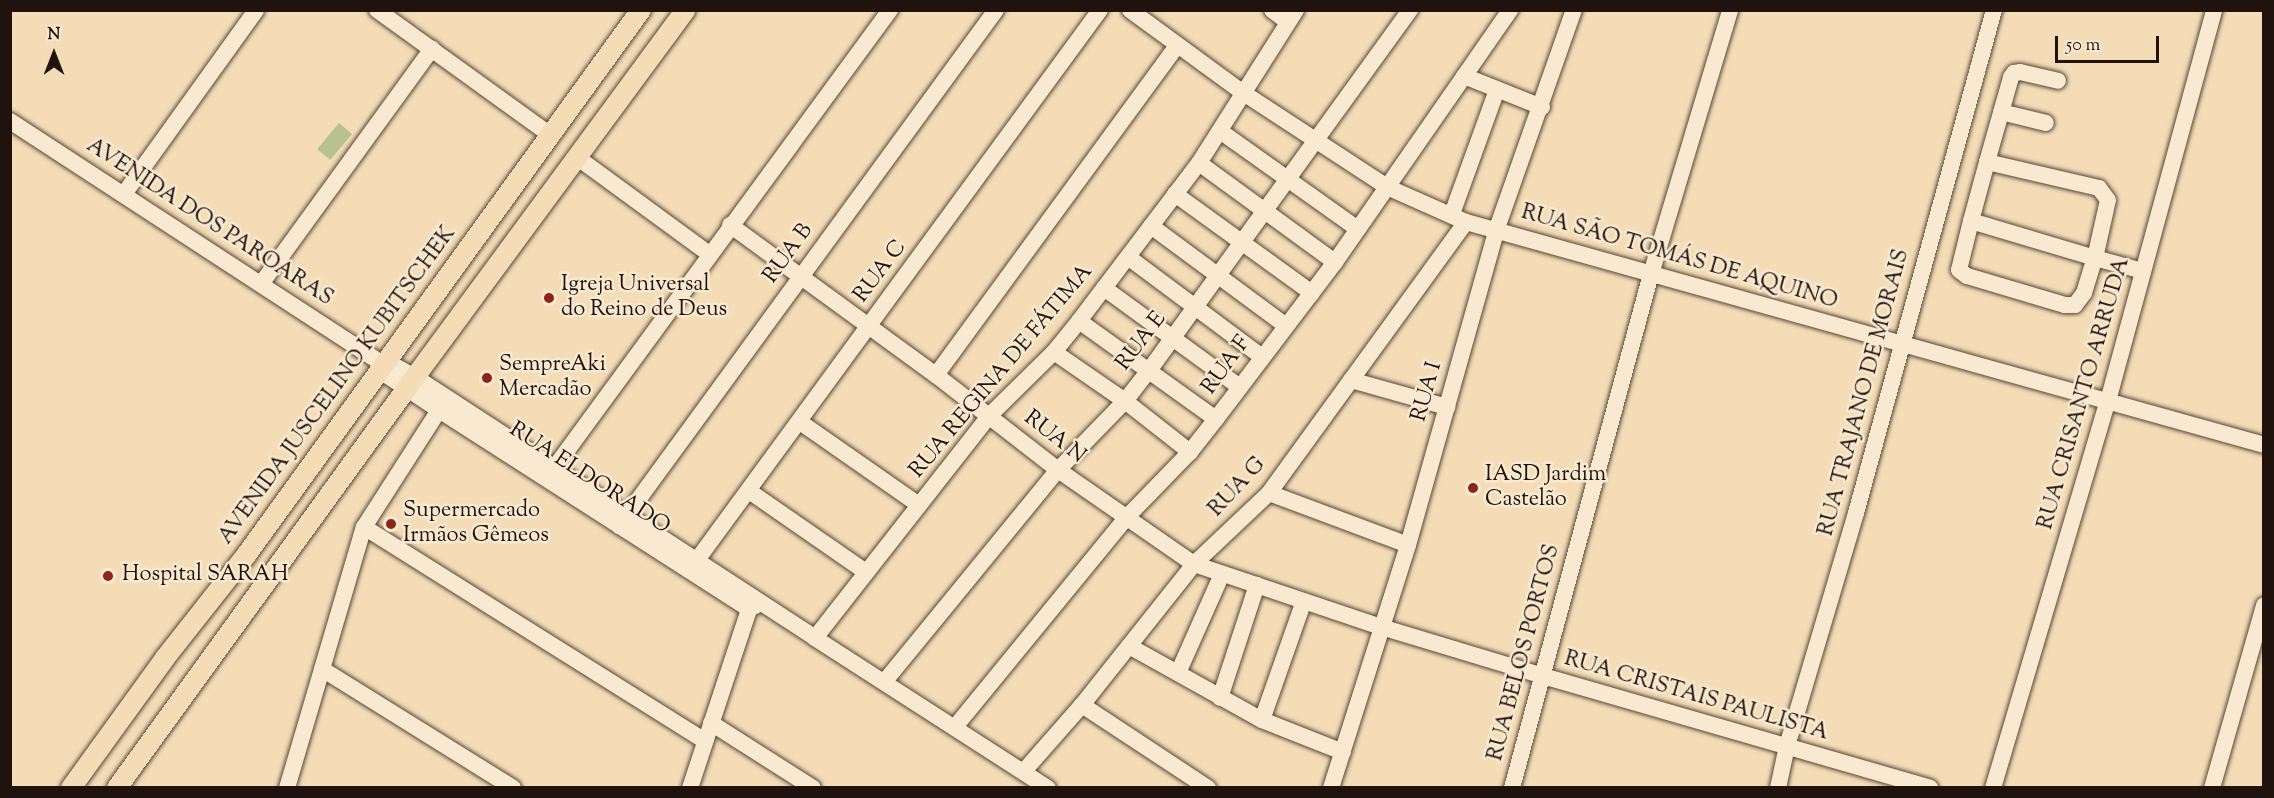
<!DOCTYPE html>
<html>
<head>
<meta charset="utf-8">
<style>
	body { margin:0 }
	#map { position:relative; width:2274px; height:798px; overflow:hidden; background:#f4ddb6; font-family:"Sorts Mill Goudy",serif }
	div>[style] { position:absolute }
	.green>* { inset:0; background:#b8c291; transform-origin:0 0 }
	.roads { filter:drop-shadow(0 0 2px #554638) drop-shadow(0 0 2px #554638) }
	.minor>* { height:16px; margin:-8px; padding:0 8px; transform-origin:8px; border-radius:8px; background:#f8e9d0 }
	.major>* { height:20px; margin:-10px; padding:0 10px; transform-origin:10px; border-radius:10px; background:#f4ddb6 }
	.dots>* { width:16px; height:16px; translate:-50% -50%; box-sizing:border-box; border:3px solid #f8e9d0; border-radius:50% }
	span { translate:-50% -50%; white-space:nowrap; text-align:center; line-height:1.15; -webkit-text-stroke:5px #f8e9d0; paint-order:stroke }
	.street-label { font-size:22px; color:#20130e }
	.poi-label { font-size:22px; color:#20130e }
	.left { translate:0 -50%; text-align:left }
	.frame { position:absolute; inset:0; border:12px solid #20130e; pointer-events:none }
	.north { position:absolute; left:24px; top:24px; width:60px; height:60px; -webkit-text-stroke:4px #f8e9d0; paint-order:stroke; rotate:0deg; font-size:16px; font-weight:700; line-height:24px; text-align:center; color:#20130e }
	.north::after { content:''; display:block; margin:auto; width:21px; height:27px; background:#20130e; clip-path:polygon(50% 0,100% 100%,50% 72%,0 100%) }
	.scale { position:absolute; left:2055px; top:36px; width:104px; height:27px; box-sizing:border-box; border:3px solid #20130e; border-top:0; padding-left:8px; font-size:18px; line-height:21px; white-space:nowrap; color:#20130e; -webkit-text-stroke:4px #f8e9d0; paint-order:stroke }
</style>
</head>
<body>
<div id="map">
	<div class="green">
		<i style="left:339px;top:123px;width:17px;height:34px;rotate:40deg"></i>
	</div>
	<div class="roads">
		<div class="minor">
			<i style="left:377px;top:10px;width:213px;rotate:35.8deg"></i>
			<i style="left:1130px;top:10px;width:139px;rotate:36.2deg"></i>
			<i style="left:1242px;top:92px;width:173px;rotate:33.2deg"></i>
			<i style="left:1387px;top:187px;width:86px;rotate:23.9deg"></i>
			<i style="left:1466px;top:222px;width:829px;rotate:15.61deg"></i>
			<i style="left:1272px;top:10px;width:20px;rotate:37deg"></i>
			<i style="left:1464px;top:76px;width:84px;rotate:21.7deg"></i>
			<i style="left:2001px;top:112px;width:46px;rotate:13.7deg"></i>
			<i style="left:10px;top:121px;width:445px;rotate:33.1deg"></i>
			<i style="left:383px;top:364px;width:12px;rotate:9deg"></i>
			<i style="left:395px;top:366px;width:23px;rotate:29deg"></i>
			<i style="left:415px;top:377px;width:478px;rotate:33.1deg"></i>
			<i style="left:815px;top:638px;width:277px;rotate:32.8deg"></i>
			<i style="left:1220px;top:131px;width:169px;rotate:35.4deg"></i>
			<i style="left:578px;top:158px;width:162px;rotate:36.2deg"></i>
			<i style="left:1987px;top:162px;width:88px;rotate:-74.2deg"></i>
			<i style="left:2011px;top:77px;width:5px;rotate:-53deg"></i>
			<i style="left:2014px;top:73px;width:6px;rotate:-9deg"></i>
			<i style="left:2020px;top:72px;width:39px;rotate:13deg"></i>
			<i style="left:1199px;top:163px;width:168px;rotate:36.1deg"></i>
			<i style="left:124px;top:194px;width:226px;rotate:-54.3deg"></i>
			<i style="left:1175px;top:194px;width:169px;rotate:35.9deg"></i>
			<i style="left:1452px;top:214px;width:132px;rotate:-70.1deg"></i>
			<i style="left:1971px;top:221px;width:50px;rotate:103.8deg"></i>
			<i style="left:1959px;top:270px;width:10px;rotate:37deg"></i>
			<i style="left:1967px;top:276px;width:102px;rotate:16.5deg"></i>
			<i style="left:2065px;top:305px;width:10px"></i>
			<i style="left:2075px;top:305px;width:15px;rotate:-53deg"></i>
			<i style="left:2084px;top:293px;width:37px;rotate:-73deg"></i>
			<i style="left:2095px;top:258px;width:59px;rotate:-77.4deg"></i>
			<i style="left:2108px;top:200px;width:15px;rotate:-127deg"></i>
			<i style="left:2099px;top:188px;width:115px;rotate:-166.9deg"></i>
			<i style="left:1987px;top:162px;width:61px;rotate:105.2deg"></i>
			<i style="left:1971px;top:221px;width:129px;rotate:16.6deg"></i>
			<i style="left:2095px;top:258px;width:50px;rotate:15.2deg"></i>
			<i style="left:730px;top:225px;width:255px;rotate:36.1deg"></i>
			<i style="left:936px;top:375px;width:155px;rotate:37.9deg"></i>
			<i style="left:1058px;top:470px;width:165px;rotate:34.7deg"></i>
			<i style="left:1194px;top:564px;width:197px;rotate:18.6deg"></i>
			<i style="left:1381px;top:627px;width:169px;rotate:16.8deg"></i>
			<i style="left:1543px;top:676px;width:403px;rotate:16.1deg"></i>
			<i style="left:1151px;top:226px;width:168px;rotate:36.5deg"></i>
			<i style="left:1128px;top:257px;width:167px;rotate:36.7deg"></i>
			<i style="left:261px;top:284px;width:291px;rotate:-54deg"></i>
			<i style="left:1104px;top:288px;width:168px;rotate:36.1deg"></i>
			<i style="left:1079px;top:321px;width:168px;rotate:35.6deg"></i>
			<i style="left:1054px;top:352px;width:86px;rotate:34.6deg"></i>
			<i style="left:1125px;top:401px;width:83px;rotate:38.1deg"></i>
			<i style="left:383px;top:364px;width:13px;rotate:67deg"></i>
			<i style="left:388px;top:376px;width:61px;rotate:33.7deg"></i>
			<i style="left:439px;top:410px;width:368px;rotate:32.7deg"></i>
			<i style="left:749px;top:609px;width:13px;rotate:-27deg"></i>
			<i style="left:936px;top:375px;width:408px;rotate:-53.8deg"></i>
			<i style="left:1351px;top:380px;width:100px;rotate:15.7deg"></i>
			<i style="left:800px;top:422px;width:145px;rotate:34.9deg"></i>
			<i style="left:555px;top:467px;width:567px;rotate:-53.76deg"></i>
			<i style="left:749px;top:491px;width:142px;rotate:34.7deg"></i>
			<i style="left:1269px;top:493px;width:148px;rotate:20.5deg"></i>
			<i style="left:619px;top:526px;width:639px;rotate:-53.85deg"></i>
			<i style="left:364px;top:527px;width:403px;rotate:32.1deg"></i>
			<i style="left:697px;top:560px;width:682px;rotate:-53.77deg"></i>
			<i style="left:815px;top:638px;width:282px;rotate:-51.9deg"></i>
			<i style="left:989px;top:416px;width:91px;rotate:-44.6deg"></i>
			<i style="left:1054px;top:352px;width:40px;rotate:-51deg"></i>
			<i style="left:1079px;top:321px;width:198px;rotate:-52.8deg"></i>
			<i style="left:1199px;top:163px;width:181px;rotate:-57.6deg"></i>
			<i style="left:1129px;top:646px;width:152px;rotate:29.1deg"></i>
			<i style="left:1262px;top:720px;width:87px;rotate:21.6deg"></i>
			<i style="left:322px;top:669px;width:225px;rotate:31.9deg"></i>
			<i style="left:1178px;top:673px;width:108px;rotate:-66deg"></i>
			<i style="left:885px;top:681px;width:273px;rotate:-50.7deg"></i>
			<i style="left:1058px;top:470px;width:96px;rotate:-45.8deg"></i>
			<i style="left:1125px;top:401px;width:37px;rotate:-52deg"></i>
			<i style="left:1148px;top:372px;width:447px;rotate:-54.1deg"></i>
			<i style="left:1220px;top:698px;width:119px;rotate:-71.9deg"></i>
			<i style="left:1082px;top:705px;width:151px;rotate:33.4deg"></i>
			<i style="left:1262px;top:720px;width:126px;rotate:-70.6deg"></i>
			<i style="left:711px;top:723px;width:121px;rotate:32.5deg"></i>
			<i style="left:955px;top:727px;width:269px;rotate:-50.7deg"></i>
			<i style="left:1125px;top:519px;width:93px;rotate:-45.9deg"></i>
			<i style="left:1190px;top:452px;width:42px;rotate:-51.8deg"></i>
			<i style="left:1216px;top:419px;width:197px;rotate:-52.8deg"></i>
			<i style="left:1335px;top:262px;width:307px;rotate:-55.2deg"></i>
			<i style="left:1024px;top:771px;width:88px;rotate:-48.7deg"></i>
			<i style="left:1082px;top:705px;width:180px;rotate:-51.5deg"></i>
			<i style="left:1194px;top:564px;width:103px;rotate:-43.4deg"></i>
			<i style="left:1269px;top:493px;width:335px;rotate:-54deg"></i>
			<i style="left:287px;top:788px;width:272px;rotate:-73.6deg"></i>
			<i style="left:364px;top:527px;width:139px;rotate:-57.3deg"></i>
			<i style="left:690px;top:788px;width:200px;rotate:-71.7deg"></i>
			<i style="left:1331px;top:788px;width:255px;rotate:-72.4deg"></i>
			<i style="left:1408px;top:545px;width:326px;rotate:-74.3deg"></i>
			<i style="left:1496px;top:231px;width:234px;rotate:-70.6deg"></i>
			<i style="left:1512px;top:788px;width:532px;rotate:-74.87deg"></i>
			<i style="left:1651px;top:274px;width:276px;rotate:-73.3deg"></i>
			<i style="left:1778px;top:788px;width:43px;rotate:-77.9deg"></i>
			<i style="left:1787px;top:746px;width:243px;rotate:-73.5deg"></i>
			<i style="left:1856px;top:513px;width:522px;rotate:-74.66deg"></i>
			<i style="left:1993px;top:788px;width:404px;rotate:-73.5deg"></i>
			<i style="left:2108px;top:401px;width:405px;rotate:-74.8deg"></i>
			<i style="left:2212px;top:788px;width:190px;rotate:-74.1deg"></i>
		</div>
		<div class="major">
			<i style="left:71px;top:788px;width:160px;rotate:-54.1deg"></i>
			<i style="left:165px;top:658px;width:132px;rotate:-51.7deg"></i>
			<i style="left:247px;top:554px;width:672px;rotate:-54.09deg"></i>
			<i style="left:117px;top:788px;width:508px;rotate:-54.06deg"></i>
			<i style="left:415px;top:377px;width:456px;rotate:-53.6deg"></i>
		</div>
	</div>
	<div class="dots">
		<i style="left:549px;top:298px;background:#8f2418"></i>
		<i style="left:487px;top:378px;background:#8f2418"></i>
		<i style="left:1473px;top:488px;background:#8f2418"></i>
		<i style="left:391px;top:524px;background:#8f2418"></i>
		<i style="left:108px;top:576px;background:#8f2418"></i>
	</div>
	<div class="street-label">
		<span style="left:209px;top:223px;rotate:33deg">AVENIDA DOS PAROARAS</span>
		<span style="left:789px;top:254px;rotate:-54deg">RUA B</span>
		<span style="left:1679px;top:258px;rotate:16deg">RUA SÃO TOMÁS DE AQUINO</span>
		<span style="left:881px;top:272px;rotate:-53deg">RUA C</span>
		<span style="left:1142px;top:342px;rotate:-53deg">RUA E</span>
		<span style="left:1227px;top:366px;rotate:-54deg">RUA F</span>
		<span style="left:1002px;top:372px;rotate:-50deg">RUA REGINA DE FÁTIMA</span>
		<span style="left:338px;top:386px;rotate:-54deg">AVENIDA JUSCELINO KUBITSCHEK</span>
		<span style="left:1428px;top:392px;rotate:-74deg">RUA I</span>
		<span style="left:1865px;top:393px;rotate:-75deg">RUA TRAJANO DE MORAIS</span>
		<span style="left:2085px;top:394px;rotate:-74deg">RUA CRISANTO ARRUDA</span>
		<span style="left:1054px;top:438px;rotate:38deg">RUA N</span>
		<span style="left:589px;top:479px;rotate:33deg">RUA ELDORADO</span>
		<span style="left:1238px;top:488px;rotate:-47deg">RUA G</span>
		<span style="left:1525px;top:653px;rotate:-75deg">RUA BELOS PORTOS</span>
		<span style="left:1696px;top:697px;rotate:16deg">RUA CRISTAIS PAULISTA</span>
	</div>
	<div class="poi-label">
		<span class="left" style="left:561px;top:298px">Igreja Universal<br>do Reino de Deus</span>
		<span class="left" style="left:499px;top:378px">SempreAki<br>Mercadão</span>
		<span class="left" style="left:1485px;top:488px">IASD Jardim<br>Castelão</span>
		<span class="left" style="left:403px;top:524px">Supermercado<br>Irmãos Gêmeos</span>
		<span class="left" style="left:122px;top:576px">Hospital SARAH</span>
	</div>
	<div class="frame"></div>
	<div class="north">N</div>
	<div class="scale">50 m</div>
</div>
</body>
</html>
